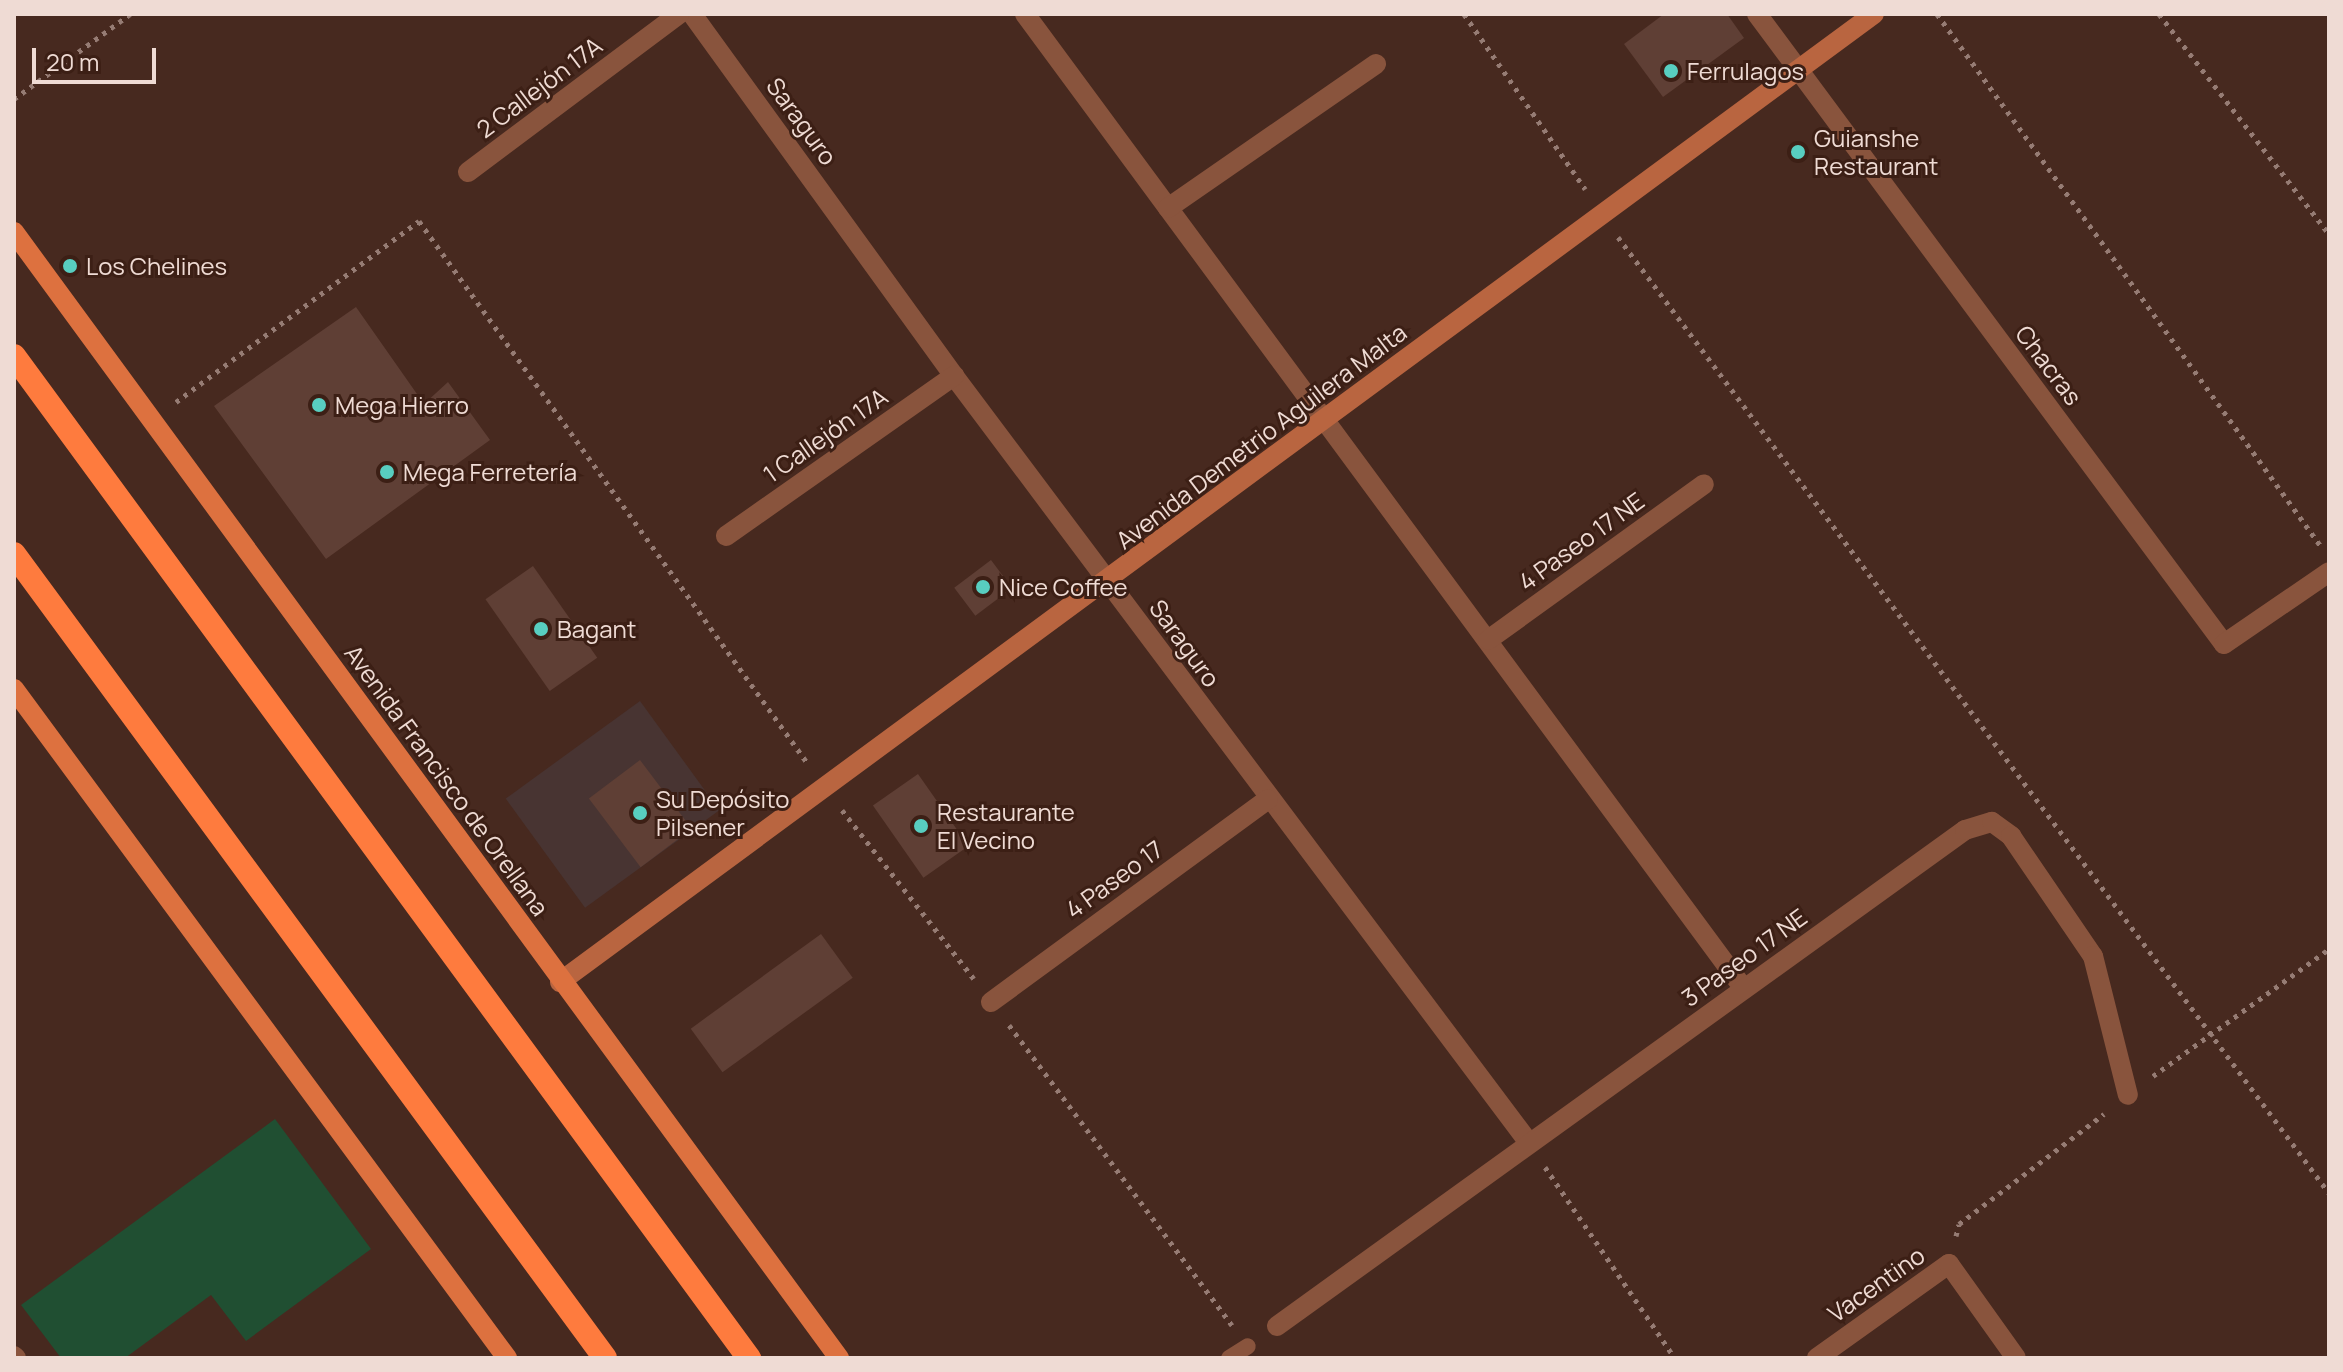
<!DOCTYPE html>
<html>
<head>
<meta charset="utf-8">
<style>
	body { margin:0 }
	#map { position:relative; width:2343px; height:1372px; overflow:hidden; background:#47291f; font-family:Manrope,sans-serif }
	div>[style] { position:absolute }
	.commercial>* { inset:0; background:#483432; transform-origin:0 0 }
	.green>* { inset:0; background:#204f32 }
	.building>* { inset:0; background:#5f3f35; transform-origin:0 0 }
	.path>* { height:5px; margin-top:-2.5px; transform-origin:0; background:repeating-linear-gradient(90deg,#967c74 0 4px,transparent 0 10px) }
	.lane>* { height:16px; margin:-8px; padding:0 8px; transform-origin:8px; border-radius:8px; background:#89543d }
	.street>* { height:20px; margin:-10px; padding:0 10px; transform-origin:10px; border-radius:10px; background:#89543d }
	.secondary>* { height:20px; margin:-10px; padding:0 10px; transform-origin:10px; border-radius:10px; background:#b96540 }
	.primary>* { height:20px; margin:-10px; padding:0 10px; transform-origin:10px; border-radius:10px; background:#dd713f }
	.highway>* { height:24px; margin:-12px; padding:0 12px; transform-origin:12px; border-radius:12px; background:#fe7b3e }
	.dots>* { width:22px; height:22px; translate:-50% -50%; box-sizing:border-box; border:4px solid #3c1f15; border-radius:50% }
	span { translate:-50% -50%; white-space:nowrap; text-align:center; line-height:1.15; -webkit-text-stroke:6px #3c1f15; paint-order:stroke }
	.poi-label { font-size:24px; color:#efdbd4 }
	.left { translate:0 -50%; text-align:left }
	.street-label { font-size:24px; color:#efdbd4 }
	.frame { position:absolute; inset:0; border:16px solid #efdbd4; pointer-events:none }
	.scale { position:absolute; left:32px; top:48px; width:124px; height:36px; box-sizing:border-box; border:4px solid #efdbd4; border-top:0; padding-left:10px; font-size:24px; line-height:28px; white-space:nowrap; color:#efdbd4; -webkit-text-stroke:6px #3c1f15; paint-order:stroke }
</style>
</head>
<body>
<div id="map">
	<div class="commercial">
		<i style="left:640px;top:701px;width:135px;height:166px;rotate:54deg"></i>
	</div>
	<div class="green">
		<i style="clip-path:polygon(275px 1119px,371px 1249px,246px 1341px,211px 1295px,125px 1358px,61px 1358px,21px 1305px)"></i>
	</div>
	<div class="building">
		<i style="clip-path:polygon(1664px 14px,1727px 14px,1744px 38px,1663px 97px,1624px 44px)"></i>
		<i style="clip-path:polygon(356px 307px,424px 404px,448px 382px,490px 440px,326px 559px,214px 406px)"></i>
		<i style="left:991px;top:560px;width:35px;height:46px;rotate:53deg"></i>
		<i style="left:533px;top:566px;width:112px;height:58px;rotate:55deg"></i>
		<i style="left:640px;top:760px;width:86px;height:64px;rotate:53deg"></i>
		<i style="left:918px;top:774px;width:88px;height:55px;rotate:55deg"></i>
		<i style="left:821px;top:934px;width:54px;height:161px;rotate:54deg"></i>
	</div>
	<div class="path">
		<i style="left:1464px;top:14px;width:213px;rotate:55.3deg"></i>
		<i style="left:1937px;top:14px;width:655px;rotate:54.2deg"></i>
		<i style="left:2159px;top:14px;width:278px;rotate:52.3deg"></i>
		<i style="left:14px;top:99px;width:144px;rotate:-36.2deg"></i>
		<i style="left:1618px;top:237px;width:1191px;rotate:53.36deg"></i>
		<i style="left:176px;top:402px;width:303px;rotate:-36.7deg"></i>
		<i style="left:419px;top:221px;width:668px;rotate:54.38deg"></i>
		<i style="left:842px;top:810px;width:214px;rotate:52deg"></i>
		<i style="left:1009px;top:1025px;width:374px;rotate:53.4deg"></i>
		<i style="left:2153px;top:1076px;width:217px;rotate:-35.8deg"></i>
		<i style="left:1545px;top:1167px;width:231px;rotate:55.8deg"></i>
		<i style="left:1956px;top:1236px;width:12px;rotate:-76deg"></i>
		<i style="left:1959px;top:1224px;width:182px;rotate:-37.2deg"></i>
	</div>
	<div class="lane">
		<i style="left:1229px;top:1358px;width:22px;rotate:-32deg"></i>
	</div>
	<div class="street">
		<i style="left:692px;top:14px;width:447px;rotate:54.1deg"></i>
		<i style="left:954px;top:376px;width:959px;rotate:53.14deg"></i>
		<i style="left:1025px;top:14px;width:1211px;rotate:53.59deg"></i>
		<i style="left:1757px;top:14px;width:784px;rotate:53.45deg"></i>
		<i style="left:2224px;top:644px;width:127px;rotate:-34.4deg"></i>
		<i style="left:468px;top:172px;width:264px;rotate:-36.8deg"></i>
		<i style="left:1168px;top:208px;width:253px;rotate:-34.7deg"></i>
		<i style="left:726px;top:536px;width:279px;rotate:-35.1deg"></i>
		<i style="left:1488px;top:640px;width:266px;rotate:-35.8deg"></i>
		<i style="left:991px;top:1002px;width:343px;rotate:-36.2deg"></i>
		<i style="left:1277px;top:1326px;width:848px;rotate:-35.79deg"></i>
		<i style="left:1965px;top:830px;width:28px;rotate:-17deg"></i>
		<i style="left:1992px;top:822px;width:24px;rotate:36deg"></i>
		<i style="left:2011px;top:836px;width:145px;rotate:55.7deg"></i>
		<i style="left:2093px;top:956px;width:143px;rotate:75.9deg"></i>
		<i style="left:14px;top:1356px;width:3px;rotate:45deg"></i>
		<i style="left:1817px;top:1358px;width:162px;rotate:-35.5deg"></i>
		<i style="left:1949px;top:1264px;width:115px;rotate:54.5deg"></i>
	</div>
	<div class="secondary">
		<i style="left:560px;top:982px;width:1632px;rotate:-36.38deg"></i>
	</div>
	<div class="primary">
		<i style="left:14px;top:232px;width:1396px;rotate:53.77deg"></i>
		<i style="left:14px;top:689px;width:831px;rotate:53.61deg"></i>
	</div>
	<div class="highway">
		<i style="left:14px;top:356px;width:1243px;rotate:53.74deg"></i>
		<i style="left:14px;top:554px;width:998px;rotate:53.68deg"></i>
	</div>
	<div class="dots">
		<i style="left:1671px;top:71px;background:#58cec0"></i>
		<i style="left:1798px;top:152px;background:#58cec0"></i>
		<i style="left:70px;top:266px;background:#58cec0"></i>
		<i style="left:319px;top:405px;background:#58cec0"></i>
		<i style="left:387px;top:472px;background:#58cec0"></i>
		<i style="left:983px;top:587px;background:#58cec0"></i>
		<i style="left:541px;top:629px;background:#58cec0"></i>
		<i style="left:640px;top:813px;background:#58cec0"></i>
		<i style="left:921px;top:826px;background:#58cec0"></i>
	</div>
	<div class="poi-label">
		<span class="left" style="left:1687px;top:71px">Ferrulagos</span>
		<span class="left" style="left:1814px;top:152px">Guianshe<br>Restaurant</span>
		<span class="left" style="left:86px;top:266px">Los Chelines</span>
		<span class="left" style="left:335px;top:405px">Mega Hierro</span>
		<span class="left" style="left:403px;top:472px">Mega Ferretería</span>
		<span class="left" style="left:999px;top:587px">Nice Coffee</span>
		<span class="left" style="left:557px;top:629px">Bagant</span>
		<span class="left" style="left:656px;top:813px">Su Depósito<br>Pilsener</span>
		<span class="left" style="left:937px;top:826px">Restaurante<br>El Vecino</span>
	</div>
	<div class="street-label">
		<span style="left:539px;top:87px;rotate:-37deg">2 Callejón 17A</span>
		<span style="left:802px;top:121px;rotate:54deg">Saraguro</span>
		<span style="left:2049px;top:365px;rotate:53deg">Chacras</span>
		<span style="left:825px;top:435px;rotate:-35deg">1 Callejón 17A</span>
		<span style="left:1261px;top:436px;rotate:-37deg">Avenida Demetrio Aguilera Malta</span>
		<span style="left:1581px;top:541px;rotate:-36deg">4 Paseo 17 NE</span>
		<span style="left:1185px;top:643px;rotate:54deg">Saraguro</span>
		<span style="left:447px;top:780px;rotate:54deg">Avenida Francisco de Orellana</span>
		<span style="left:1114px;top:879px;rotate:-36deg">4 Paseo 17</span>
		<span style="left:1744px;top:957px;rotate:-36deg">3 Paseo 17 NE</span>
		<span style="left:1876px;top:1284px;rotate:-35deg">Vacentino</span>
	</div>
	<div class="frame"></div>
	<div class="scale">20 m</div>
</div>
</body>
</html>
